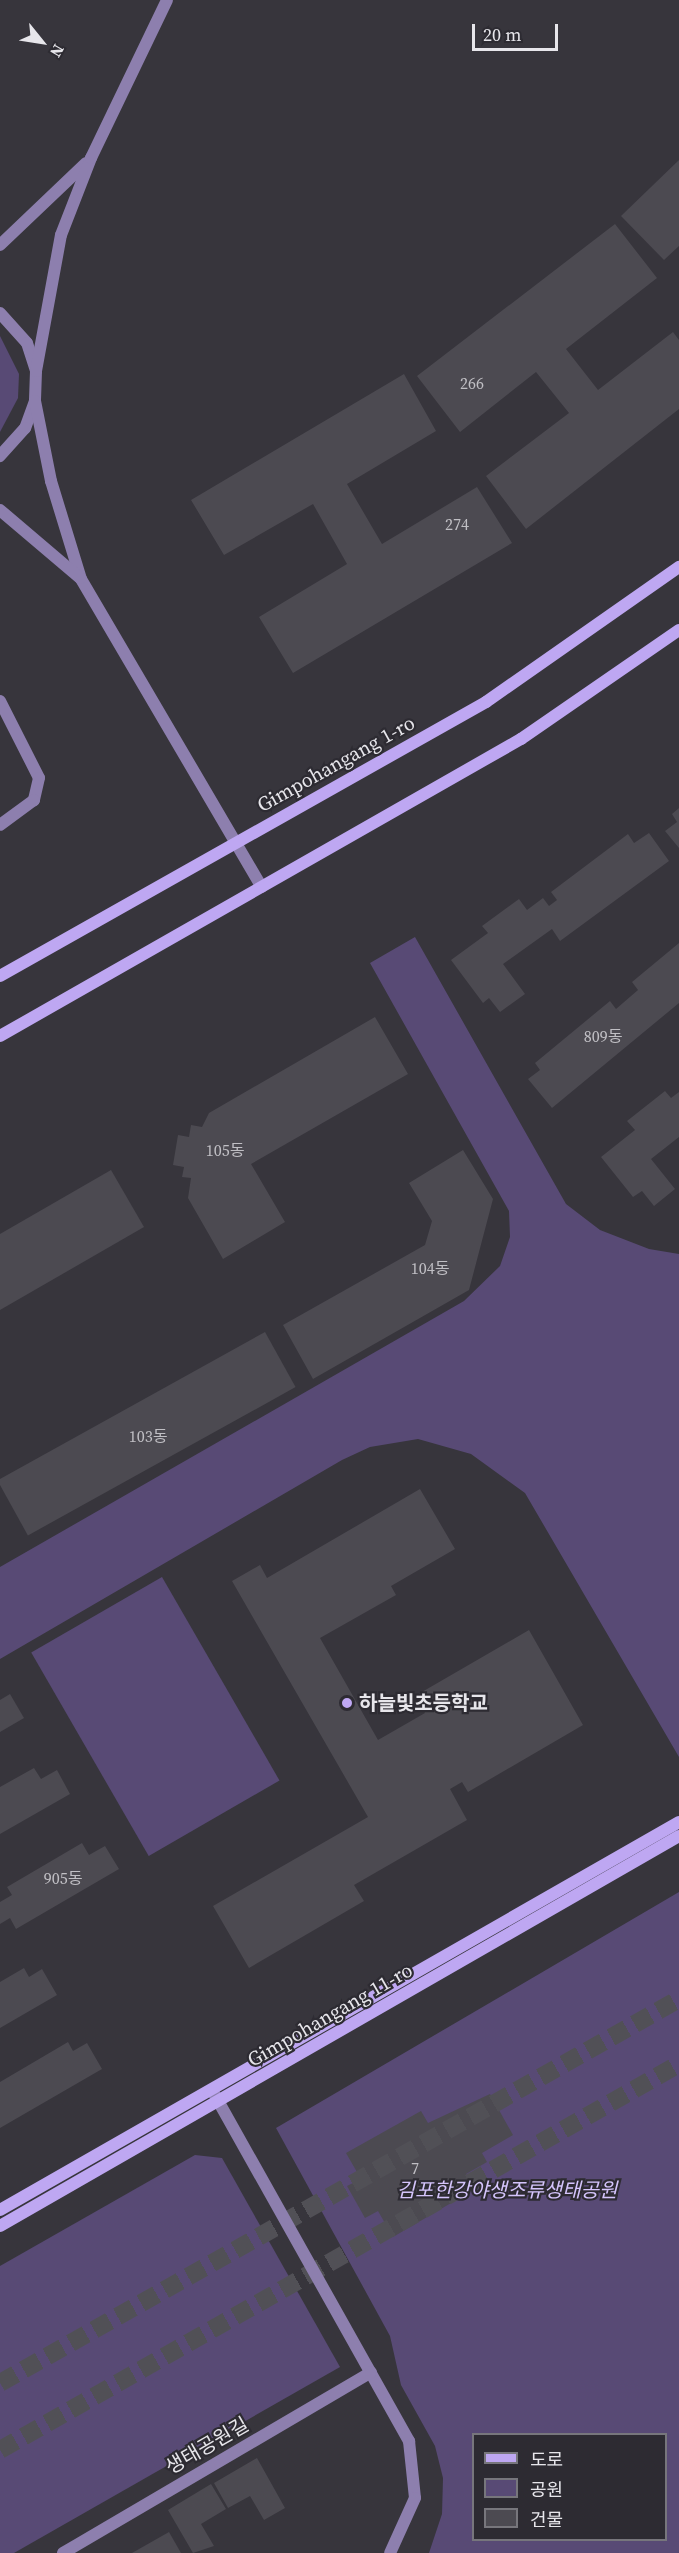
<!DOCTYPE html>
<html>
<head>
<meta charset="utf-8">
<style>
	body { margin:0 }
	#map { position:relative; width:679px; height:2553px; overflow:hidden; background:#37353c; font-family:"Source Serif 4","Noto Sans KR",serif }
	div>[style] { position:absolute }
	.green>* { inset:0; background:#584a75; transform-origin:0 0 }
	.building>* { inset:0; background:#4c4a51; transform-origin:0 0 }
	.highway-tunnel>* { height:18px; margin-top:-9px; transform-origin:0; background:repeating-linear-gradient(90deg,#515056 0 18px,transparent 0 27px) }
	.street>* { height:12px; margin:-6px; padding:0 6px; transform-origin:6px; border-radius:6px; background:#8d7fae }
	.secondary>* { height:12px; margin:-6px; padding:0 6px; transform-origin:6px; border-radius:6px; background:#bea7f2 }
	.dots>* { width:16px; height:16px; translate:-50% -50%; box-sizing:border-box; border:3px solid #2d2b32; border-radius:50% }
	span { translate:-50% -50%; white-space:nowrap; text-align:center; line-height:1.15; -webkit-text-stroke:4.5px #2d2b32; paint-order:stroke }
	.number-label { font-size:16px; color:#c0bfc4 }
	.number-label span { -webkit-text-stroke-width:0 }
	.street-label { font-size:20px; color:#e7e6eb }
	.poi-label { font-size:20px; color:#e7e6eb; font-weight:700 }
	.left { translate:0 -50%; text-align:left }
	.park-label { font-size:20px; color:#d4c4fb; font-style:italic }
	.legend { position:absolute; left:472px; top:2433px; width:195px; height:108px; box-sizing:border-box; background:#2d2b32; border:2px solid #77767c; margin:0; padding:8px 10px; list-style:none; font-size:18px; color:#e7e6eb }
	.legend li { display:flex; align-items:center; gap:12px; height:30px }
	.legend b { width:30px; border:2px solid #77767c }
	.north { position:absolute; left:12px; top:12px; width:60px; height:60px; -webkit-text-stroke:4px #2d2b32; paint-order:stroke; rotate:120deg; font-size:16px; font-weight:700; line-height:24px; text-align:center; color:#e7e6eb }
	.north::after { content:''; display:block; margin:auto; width:21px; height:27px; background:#e7e6eb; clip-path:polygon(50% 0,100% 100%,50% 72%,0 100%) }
	.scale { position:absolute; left:472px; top:24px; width:86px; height:27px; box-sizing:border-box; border:3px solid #e7e6eb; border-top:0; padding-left:8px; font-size:18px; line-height:21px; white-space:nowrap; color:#e7e6eb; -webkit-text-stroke:4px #2d2b32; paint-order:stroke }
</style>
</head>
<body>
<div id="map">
	<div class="green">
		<i style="clip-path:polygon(0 336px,19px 374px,18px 398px,0 432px)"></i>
		<i style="clip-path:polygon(415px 937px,566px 1204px,600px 1230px,649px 1249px,679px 1254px,679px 1757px,525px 1493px,471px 1454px,418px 1439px,370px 1447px,342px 1460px,0 1659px,0 1567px,464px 1301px,500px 1266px,510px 1237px,509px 1211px,370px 963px)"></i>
		<i style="left:162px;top:1577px;width:235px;height:151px;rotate:60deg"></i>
		<i style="clip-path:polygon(evenodd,679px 1892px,679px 2553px,429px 2553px,442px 2514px,443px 2478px,435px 2446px,401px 2385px,390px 2336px,276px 2128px,679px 1892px,474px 2434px,666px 2434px,666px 2540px,474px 2540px,474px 2434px)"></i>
		<i style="clip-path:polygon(195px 2155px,222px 2158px,340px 2367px,14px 2553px,0 2553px,0 2266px)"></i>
	</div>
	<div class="building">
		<i style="clip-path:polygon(679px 160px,679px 246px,664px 260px,621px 216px)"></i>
		<i style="clip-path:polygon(615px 224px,657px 278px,566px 349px,598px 390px,673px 332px,679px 340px,679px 409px,526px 529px,486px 476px,569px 413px,536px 372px,460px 432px,417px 376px)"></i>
		<i style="clip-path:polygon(404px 374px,436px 431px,347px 484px,382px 544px,477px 487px,512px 543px,293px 673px,259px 617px,347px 564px,313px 504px,224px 555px,191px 500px)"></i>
		<i style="clip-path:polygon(679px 808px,679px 848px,665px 831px,677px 822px,672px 814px)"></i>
		<i style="clip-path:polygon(649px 833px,669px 861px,560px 941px,552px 929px,503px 964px,525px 994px,500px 1012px,489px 998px,483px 1003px,451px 960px,488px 933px,482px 926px,519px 899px,527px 910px,543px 898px,549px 906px,557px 900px,551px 892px,628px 834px,634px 843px)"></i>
		<i style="clip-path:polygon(679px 943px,679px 1003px,552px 1108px,528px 1079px,540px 1070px,535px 1063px,610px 1001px,616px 1009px,638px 990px,632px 982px)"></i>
		<i style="clip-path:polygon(375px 1017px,408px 1074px,251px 1164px,285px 1222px,223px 1259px,188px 1198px,191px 1178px,182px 1177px,184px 1167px,173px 1165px,178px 1135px,189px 1137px,191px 1125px,202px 1127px,209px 1113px)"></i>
		<i style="clip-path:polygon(665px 1091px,671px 1098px,679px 1092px,679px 1137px,651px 1159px,675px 1189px,654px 1206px,642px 1191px,633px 1197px,601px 1157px,635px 1130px,627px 1121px)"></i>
		<i style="clip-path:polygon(463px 1150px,493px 1199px,469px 1290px,313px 1379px,283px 1325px,425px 1245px,432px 1221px,409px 1183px)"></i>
		<i style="clip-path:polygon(111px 1170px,144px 1227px,0 1310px,0 1234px)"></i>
		<i style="left:265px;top:1332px;width:63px;height:306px;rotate:61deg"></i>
		<i style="clip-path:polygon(420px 1489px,455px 1549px,391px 1586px,396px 1595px,320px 1638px,378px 1740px,425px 1713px,415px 1696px,529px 1630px,583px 1725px,468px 1792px,462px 1782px,450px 1789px,467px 1820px,354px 1885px,364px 1901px,249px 1968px,213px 1906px,368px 1817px,232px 1581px,260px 1565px,267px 1578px)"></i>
		<i style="clip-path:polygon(10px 1694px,24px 1718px,0 1732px,0 1700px)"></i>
		<i style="clip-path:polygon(34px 1768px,41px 1779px,57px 1770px,70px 1794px,0 1834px,0 1787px)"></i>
		<i style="clip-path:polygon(82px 1843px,89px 1855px,105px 1846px,119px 1869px,16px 1929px,10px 1918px,0 1924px,0 1902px,12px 1895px,7px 1887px)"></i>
		<i style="clip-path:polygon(24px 1968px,29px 1977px,42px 1969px,57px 1995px,0 2028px,0 1982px)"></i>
		<i style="clip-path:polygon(68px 2042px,73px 2051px,87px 2043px,102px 2069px,0 2128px,0 2082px)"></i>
		<i style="clip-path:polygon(490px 2094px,513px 2135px,482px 2153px,487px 2162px,466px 2174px,475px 2189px,393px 2237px,378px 2211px,365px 2218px,347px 2186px,361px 2179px,346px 2153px,421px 2111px,428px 2123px)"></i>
		<i style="clip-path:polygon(257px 2458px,285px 2508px,264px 2520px,250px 2496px,228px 2508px,214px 2483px)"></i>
		<i style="clip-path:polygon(211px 2484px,226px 2509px,201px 2524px,214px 2546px,193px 2553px,168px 2510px)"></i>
		<i style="clip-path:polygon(169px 2532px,181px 2553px,132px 2553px)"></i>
	</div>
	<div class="highway-tunnel">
		<i style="left:0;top:2383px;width:780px;rotate:-29.49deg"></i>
		<i style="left:0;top:2450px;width:781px;rotate:-29.62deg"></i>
	</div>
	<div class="street">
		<i style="left:0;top:245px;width:119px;rotate:-43.6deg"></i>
		<i style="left:0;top:313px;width:40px;rotate:48deg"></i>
		<i style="left:27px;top:343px;width:29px;rotate:72deg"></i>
		<i style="left:36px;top:371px;width:30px;rotate:92deg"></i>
		<i style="left:35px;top:401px;width:29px;rotate:110deg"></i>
		<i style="left:25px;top:428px;width:38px;rotate:132deg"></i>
		<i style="left:36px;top:371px;width:138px;rotate:-79.6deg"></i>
		<i style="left:61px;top:235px;width:83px;rotate:-68.7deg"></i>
		<i style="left:91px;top:158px;width:175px;rotate:-64.3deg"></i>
		<i style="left:35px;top:401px;width:82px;rotate:78.7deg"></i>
		<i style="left:51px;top:481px;width:102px;rotate:73deg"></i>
		<i style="left:81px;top:579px;width:357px;rotate:59.6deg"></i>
		<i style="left:0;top:510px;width:105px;rotate:40.4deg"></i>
		<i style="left:0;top:701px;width:86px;rotate:63.1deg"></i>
		<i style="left:39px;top:778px;width:23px;rotate:103deg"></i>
		<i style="left:34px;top:800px;width:42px;rotate:143.7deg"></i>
		<i style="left:212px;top:2090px;width:403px;rotate:60.7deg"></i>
		<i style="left:409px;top:2441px;width:57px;rotate:84deg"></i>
		<i style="left:415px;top:2498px;width:60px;rotate:114.4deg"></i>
		<i style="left:63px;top:2553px;width:357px;rotate:-30.4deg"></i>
	</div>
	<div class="secondary">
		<i style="left:0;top:976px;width:558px;rotate:-29.41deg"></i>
		<i style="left:486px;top:702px;width:236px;rotate:-35deg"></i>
		<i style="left:0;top:1036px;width:600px;rotate:-29.69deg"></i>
		<i style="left:521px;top:739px;width:192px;rotate:-34.6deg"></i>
		<i style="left:0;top:2210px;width:782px;rotate:-29.74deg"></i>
		<i style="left:0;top:2226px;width:783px;rotate:-29.87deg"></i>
	</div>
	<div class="dots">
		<i style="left:347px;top:1703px;background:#c0a8f4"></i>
	</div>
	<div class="number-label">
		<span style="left:472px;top:383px">266</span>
		<span style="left:457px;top:524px">274</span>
		<span style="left:603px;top:1036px">809동</span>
		<span style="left:225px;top:1150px">105동</span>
		<span style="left:430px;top:1268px">104동</span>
		<span style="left:148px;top:1436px">103동</span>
		<span style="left:63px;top:1878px">905동</span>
		<span style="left:415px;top:2168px">7</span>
	</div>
	<div class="street-label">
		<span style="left:336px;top:764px;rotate:-29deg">Gimpohangang 1-ro</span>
		<span style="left:330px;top:2015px;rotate:-30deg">Gimpohangang 11-ro</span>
		<span style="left:207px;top:2446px;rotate:-30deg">생태공원길</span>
	</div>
	<div class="poi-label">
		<span class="left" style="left:359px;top:1703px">하늘빛초등학교</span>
	</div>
	<div class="park-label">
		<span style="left:507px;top:2190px">김포한강야생조류생태공원</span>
	</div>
	<ul class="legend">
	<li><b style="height:8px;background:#bea7f2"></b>도로</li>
	<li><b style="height:16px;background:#584a75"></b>공원</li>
	<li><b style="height:16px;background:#4c4a51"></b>건물</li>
	</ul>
	<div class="north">N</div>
	<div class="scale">20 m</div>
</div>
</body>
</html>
